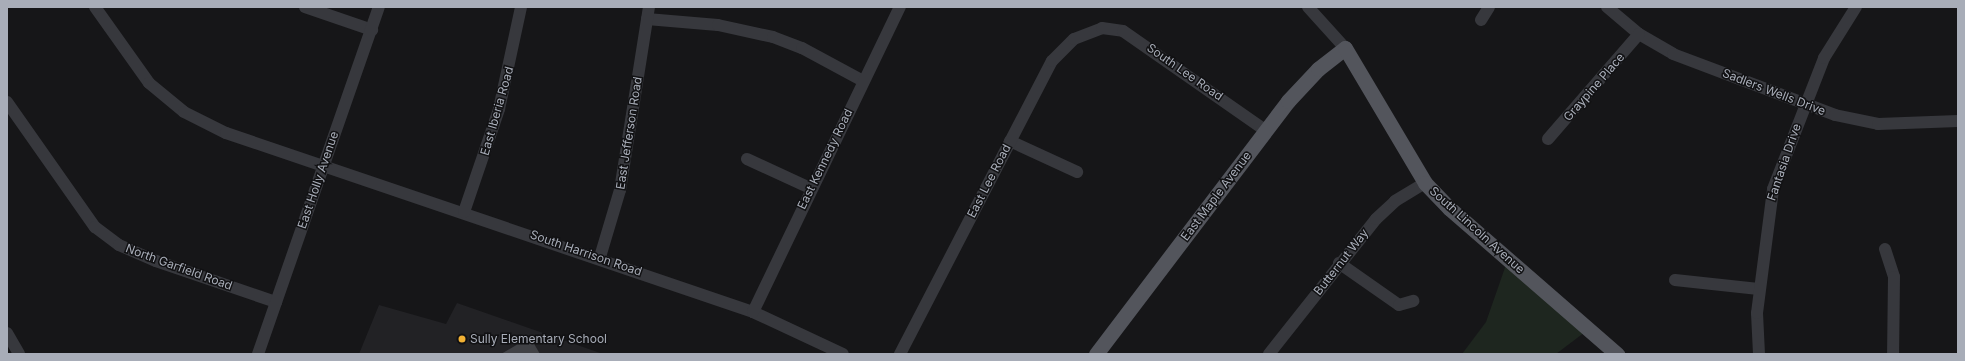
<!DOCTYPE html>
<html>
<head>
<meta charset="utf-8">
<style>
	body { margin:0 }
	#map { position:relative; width:1965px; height:361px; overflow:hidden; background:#161618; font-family:Inter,sans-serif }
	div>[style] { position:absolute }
	.built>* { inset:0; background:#222225 }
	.green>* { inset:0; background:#1e261f }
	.building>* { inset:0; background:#404145 }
	.minor>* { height:12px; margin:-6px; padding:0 6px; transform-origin:6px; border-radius:6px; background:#37383d }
	.major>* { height:15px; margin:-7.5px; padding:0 7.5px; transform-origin:7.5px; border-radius:7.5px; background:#53555c }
	.dots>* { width:11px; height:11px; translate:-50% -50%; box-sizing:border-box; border:2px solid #111113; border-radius:50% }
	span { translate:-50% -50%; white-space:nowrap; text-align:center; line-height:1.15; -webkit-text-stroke:3px #111113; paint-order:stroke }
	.street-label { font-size:12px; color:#a8adb8 }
	.poi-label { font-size:12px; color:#a8adb8 }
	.left { translate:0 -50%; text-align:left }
	.frame { position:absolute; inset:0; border:8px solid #a8adb8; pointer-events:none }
</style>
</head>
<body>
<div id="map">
	<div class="built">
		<i style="clip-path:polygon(457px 303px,603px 354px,359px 354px,379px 305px,446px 324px)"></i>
	</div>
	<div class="green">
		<i style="clip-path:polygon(1508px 259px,1589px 329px,1556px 354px,1462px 354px,1486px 322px)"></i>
	</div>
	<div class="building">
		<i style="clip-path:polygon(530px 337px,540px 354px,501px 354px)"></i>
	</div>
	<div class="minor">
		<i style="left:95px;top:7px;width:93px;rotate:54.6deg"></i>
		<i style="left:149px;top:83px;width:45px;rotate:39.6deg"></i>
		<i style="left:184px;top:112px;width:47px;rotate:26.6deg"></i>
		<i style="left:226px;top:133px;width:557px;rotate:18.76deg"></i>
		<i style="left:753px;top:312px;width:99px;rotate:25deg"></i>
		<i style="left:305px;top:7px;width:71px;rotate:18.9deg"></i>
		<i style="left:1308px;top:7px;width:55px;rotate:47.9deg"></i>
		<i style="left:1607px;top:7px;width:42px;rotate:40.2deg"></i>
		<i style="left:1639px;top:34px;width:39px;rotate:30deg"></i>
		<i style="left:1673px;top:54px;width:173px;rotate:20.6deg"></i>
		<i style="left:1835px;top:115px;width:44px;rotate:11.8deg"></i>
		<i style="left:1878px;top:124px;width:80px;rotate:-2.1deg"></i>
		<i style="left:647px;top:19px;width:71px;rotate:4.8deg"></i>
		<i style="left:718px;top:25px;width:56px;rotate:12.3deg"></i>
		<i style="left:773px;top:37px;width:31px;rotate:21deg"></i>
		<i style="left:802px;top:48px;width:69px;rotate:28.4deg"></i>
		<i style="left:1481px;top:20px;width:15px;rotate:-58deg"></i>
		<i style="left:7px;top:102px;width:153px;rotate:54.9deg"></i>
		<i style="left:95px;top:227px;width:30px;rotate:37deg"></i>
		<i style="left:119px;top:245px;width:40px;rotate:23.4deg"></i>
		<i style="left:156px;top:261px;width:127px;rotate:18.9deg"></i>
		<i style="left:1548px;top:139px;width:139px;rotate:-49.1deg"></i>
		<i style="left:1010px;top:141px;width:74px;rotate:24.8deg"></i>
		<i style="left:747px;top:159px;width:69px;rotate:24.7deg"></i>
		<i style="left:464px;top:212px;width:109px;rotate:-71.2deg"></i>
		<i style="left:499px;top:109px;width:104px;rotate:-77.8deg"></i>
		<i style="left:1885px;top:249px;width:29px;rotate:72deg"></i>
		<i style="left:1894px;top:277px;width:77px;rotate:90.7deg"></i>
		<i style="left:600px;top:257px;width:70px;rotate:-73.4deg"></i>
		<i style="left:620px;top:190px;width:185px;rotate:-81deg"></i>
		<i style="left:1339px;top:263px;width:73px;rotate:35deg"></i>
		<i style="left:1399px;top:305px;width:15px;rotate:-16deg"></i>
		<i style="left:1675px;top:280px;width:84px;rotate:6.1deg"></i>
		<i style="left:753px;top:312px;width:339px;rotate:-64.3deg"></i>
		<i style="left:7px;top:333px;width:24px;rotate:60deg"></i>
		<i style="left:258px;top:354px;width:367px;rotate:-70.8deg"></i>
		<i style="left:900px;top:354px;width:330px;rotate:-62.6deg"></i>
		<i style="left:1052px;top:61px;width:31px;rotate:-45deg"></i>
		<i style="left:1074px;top:39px;width:30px;rotate:-21deg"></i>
		<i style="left:1102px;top:28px;width:21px;rotate:8deg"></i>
		<i style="left:1123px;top:31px;width:173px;rotate:34.9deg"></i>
		<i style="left:1269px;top:354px;width:172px;rotate:-51.6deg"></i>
		<i style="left:1376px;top:219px;width:26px;rotate:-43deg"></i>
		<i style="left:1395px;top:201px;width:35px;rotate:-31deg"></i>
		<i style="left:1759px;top:354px;width:41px;rotate:-92.8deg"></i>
		<i style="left:1757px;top:313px;width:125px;rotate:-82.6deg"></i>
		<i style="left:1773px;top:189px;width:141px;rotate:-68.7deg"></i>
		<i style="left:1824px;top:58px;width:60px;rotate:-57.9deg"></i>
	</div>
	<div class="major">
		<i style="left:1096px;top:354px;width:318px;rotate:-52.8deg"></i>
		<i style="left:1288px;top:101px;width:44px;rotate:-46.8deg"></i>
		<i style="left:1318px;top:69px;width:34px;rotate:-38deg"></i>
		<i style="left:1345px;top:48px;width:157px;rotate:59.3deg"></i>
		<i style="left:1425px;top:183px;width:35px;rotate:46deg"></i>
		<i style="left:1449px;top:208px;width:223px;rotate:41deg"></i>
	</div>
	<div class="dots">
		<i style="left:462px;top:339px;background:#f2b134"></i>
	</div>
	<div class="street-label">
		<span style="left:1185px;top:72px;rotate:35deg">South Lee Road</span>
		<span style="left:1594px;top:87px;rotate:-49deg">Graypine Place</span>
		<span style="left:1774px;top:92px;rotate:21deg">Sadlers Wells Drive</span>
		<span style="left:497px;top:111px;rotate:-74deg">East Iberia Road</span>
		<span style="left:629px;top:133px;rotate:-81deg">East Jefferson Road</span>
		<span style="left:825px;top:159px;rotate:-64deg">East Kennedy Road</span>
		<span style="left:1784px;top:162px;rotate:-71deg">Fantasia Drive</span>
		<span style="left:318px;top:180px;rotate:-71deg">East Holly Avenue</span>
		<span style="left:989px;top:181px;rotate:-63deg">East Lee Road</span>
		<span style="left:1216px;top:196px;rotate:-53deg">East Maple Avenue</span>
		<span style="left:1477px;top:230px;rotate:42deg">South Lincoln Avenue</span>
		<span style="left:586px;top:253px;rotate:19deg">South Harrison Road</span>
		<span style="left:1341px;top:262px;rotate:-52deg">Butternut Way</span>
		<span style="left:179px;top:267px;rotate:20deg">North Garfield Road</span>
	</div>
	<div class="poi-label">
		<span class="left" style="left:470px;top:339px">Sully Elementary School</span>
	</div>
	<div class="frame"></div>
</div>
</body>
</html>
